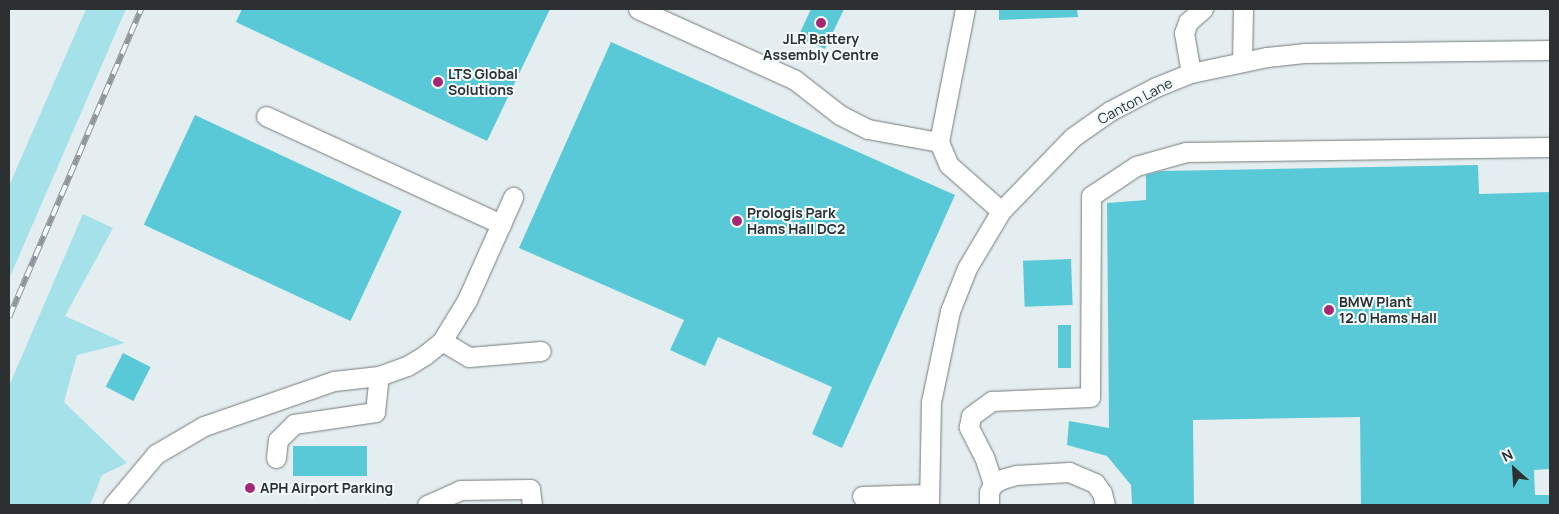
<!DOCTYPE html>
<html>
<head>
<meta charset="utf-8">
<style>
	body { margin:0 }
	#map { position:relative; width:1559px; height:514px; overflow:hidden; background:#e4edef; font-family:Manrope,sans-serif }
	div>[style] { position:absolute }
	.green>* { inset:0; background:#a5e1e9 }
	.building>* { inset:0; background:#5ac9d7; transform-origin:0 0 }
	.roads { filter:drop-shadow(0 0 1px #737b7c) drop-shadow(0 0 1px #737b7c) }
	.minor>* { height:19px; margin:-9.5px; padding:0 9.5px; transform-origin:9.5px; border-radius:9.5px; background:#fff }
	.rail>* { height:5.5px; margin-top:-2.75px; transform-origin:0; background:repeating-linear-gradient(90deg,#f1fbfc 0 11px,#909698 0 22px); box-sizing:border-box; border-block:1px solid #909698 }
	.dots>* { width:14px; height:14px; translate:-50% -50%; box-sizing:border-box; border:2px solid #f1fbfc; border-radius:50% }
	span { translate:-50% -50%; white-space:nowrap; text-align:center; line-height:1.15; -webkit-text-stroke:4px #f1fbfc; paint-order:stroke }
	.poi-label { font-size:14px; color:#2c3031; font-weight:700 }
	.left { translate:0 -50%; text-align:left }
	.street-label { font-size:14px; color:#2c3031 }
	.frame { position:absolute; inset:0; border:10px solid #2c3031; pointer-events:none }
	.north { position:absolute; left:1489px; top:444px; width:50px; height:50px; -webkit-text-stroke:4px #f1fbfc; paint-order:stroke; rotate:334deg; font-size:14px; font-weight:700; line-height:20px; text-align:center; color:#2c3031 }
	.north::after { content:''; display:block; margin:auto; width:18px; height:22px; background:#2c3031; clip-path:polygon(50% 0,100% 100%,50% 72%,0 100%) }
</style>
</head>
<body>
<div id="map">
	<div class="green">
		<i style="clip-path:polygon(86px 9px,126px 9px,9px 279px,9px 186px)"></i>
		<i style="clip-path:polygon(83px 214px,113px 228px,65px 316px,125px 343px,77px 355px,64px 402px,127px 463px,102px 475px,90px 505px,9px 505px,9px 386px)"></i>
	</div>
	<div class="building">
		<i style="clip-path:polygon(242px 9px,550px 9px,487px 141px,236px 22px)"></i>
		<i style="clip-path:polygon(811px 9px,844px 9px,825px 49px,798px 37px)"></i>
		<i style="clip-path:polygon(999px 9px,1077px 9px,1078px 17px,999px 20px)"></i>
		<i style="clip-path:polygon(611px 42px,955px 195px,842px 448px,812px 434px,832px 387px,718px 337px,705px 366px,670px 350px,684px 320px,519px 248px)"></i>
		<i style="left:195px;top:115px;width:228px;height:121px;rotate:25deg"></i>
		<i style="clip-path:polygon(1478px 165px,1479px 194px,1550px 192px,1550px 469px,1534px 470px,1535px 495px,1550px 495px,1550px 505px,1361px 505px,1360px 417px,1193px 420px,1194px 505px,1132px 504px,1131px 485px,1107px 456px,1067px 445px,1069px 421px,1109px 428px,1107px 203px,1146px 200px,1146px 175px,1162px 171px)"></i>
		<i style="left:1071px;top:259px;width:46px;height:48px;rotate:88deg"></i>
		<i style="left:1058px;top:325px;width:13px;height:43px"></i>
		<i style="left:123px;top:353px;width:31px;height:38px;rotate:27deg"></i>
		<i style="left:293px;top:446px;width:74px;height:30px"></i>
	</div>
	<div class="roads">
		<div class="minor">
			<i style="left:638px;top:9px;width:172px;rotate:24.3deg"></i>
			<i style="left:795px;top:80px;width:57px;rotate:37.9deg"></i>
			<i style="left:840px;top:115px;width:31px;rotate:27deg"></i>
			<i style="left:868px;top:129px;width:72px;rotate:10.4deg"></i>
			<i style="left:965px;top:9px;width:136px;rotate:101.1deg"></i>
			<i style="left:939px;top:142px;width:25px;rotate:67deg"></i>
			<i style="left:949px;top:165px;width:69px;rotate:41.5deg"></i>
			<i style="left:1242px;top:62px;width:53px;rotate:-88.9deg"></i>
			<i style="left:1191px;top:73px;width:41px;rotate:-99.9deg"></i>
			<i style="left:1184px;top:33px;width:12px;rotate:-70deg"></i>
			<i style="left:1188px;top:22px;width:20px;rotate:-41deg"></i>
			<i style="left:266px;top:116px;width:259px;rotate:24.7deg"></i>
			<i style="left:442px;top:341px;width:31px;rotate:31deg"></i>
			<i style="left:469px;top:357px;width:72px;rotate:-4.8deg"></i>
			<i style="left:276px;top:458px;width:18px;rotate:-84deg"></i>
			<i style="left:278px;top:440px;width:23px;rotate:-45deg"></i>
			<i style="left:294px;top:424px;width:82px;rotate:-8.4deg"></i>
			<i style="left:375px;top:412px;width:36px;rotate:-84deg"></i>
			<i style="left:993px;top:484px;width:28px;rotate:-108deg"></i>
			<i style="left:984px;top:457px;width:34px;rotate:-117deg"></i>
			<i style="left:969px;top:427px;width:11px;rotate:-80deg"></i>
			<i style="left:971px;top:416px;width:26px;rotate:-36deg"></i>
			<i style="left:992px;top:401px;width:98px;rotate:-2.3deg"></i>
			<i style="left:1090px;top:397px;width:201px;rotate:-89.7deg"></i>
			<i style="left:1091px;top:196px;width:54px;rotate:-33.7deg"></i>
			<i style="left:1136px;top:166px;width:52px;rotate:-15.6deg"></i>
			<i style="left:1186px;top:152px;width:364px;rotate:-0.8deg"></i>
			<i style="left:862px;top:496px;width:67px;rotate:-1.7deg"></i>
			<i style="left:113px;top:505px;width:67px;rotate:-49.9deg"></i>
			<i style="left:156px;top:454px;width:56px;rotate:-30.3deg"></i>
			<i style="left:204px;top:426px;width:138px;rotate:-19.1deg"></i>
			<i style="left:334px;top:381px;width:45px;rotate:-6.3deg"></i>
			<i style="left:379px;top:376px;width:30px;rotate:-20deg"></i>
			<i style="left:407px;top:366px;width:21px;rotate:-31deg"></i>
			<i style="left:425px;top:355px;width:22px;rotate:-39deg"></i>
			<i style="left:442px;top:341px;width:48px;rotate:-58.6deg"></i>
			<i style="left:467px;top:300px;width:113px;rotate:-65.9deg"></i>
			<i style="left:427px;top:505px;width:36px;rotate:-24deg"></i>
			<i style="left:460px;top:490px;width:70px;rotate:-0.8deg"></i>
			<i style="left:530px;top:489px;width:16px;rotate:83deg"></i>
			<i style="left:929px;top:505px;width:103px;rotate:-88.9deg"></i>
			<i style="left:931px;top:402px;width:93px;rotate:-78.2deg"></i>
			<i style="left:950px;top:311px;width:46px;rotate:-68.4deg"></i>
			<i style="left:967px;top:268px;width:66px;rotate:-59.2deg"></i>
			<i style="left:1001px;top:211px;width:103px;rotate:-45.8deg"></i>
			<i style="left:1073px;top:137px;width:45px;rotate:-35.1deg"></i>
			<i style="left:1110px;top:111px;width:52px;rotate:-27.6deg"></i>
			<i style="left:1156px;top:87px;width:38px;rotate:-22deg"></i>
			<i style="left:1191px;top:73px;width:78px;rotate:-11.9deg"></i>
			<i style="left:1267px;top:57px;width:37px;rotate:-6deg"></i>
			<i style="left:1304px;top:53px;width:246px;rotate:-0.7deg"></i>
			<i style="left:989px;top:505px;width:13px;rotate:-90deg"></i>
			<i style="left:989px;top:492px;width:9px;rotate:-63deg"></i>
			<i style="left:993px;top:484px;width:10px;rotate:-29deg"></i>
			<i style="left:1002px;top:479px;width:15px;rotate:-16deg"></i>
			<i style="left:1016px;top:475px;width:53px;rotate:-3.2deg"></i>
			<i style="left:1069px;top:472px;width:28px;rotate:23deg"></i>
			<i style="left:1095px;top:483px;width:12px;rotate:55deg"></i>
			<i style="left:1102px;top:493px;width:12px;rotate:76deg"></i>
		</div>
	</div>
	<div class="rail">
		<i style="left:9px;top:317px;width:335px;rotate:-66.8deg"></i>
	</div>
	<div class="dots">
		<i style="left:821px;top:23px;background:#a72777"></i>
		<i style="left:438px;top:82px;background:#a72777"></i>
		<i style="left:737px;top:221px;background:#a72777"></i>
		<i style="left:1329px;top:310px;background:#a72777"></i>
		<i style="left:250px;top:488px;background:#a72777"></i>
	</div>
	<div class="poi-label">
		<span style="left:821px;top:47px">JLR Battery<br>Assembly Centre</span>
		<span class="left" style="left:448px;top:82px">LTS Global<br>Solutions</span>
		<span class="left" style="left:747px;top:221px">Prologis Park<br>Hams Hall DC2</span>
		<span class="left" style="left:1339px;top:310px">BMW Plant<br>12.0 Hams Hall</span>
		<span class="left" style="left:260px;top:488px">APH Airport Parking</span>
	</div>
	<div class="street-label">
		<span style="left:1135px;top:101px;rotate:-28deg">Canton Lane</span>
	</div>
	<div class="frame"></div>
	<div class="north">N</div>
</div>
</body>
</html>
